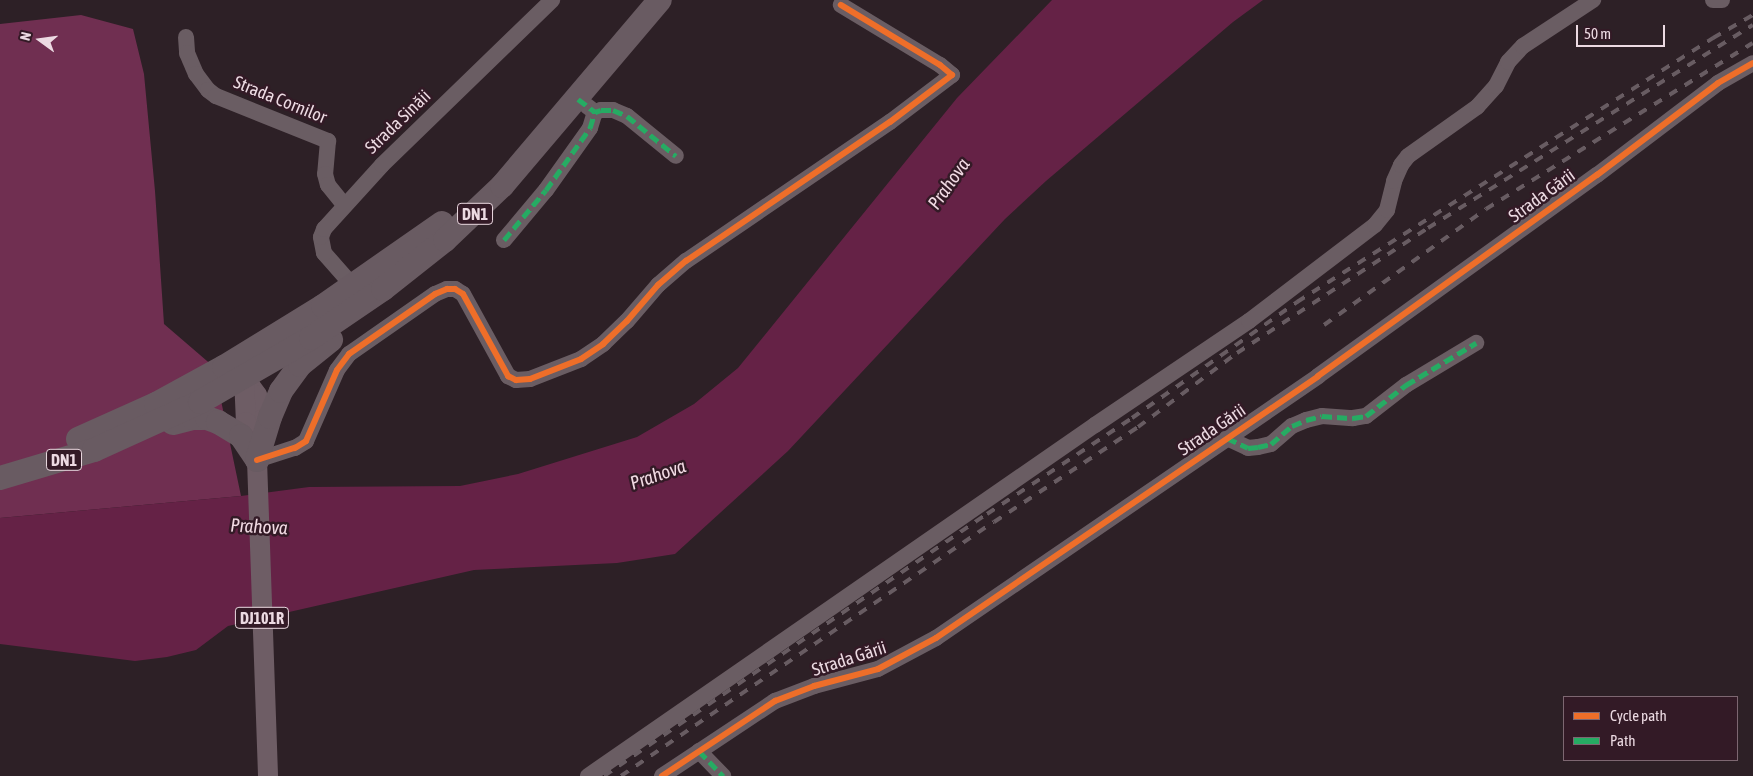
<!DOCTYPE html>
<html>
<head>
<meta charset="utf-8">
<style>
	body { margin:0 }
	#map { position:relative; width:1753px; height:776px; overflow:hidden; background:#2d2026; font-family:"Asap Condensed",sans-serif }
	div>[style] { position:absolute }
	.forest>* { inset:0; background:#702f51 }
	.water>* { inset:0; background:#652246 }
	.minor>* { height:16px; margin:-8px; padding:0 8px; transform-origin:8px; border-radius:8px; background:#6a5d63 }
	.major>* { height:20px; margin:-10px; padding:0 10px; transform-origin:10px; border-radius:10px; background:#6e5d65 }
	.highway>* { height:24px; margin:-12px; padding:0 12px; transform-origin:12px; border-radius:12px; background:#695b62 }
	.rail>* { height:4px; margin-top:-2px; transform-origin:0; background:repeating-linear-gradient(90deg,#685c62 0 9px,transparent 0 18px) }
	.quiet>* { height:5px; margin-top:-2.5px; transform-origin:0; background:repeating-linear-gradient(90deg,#26ab63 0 10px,transparent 0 15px) }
	.cycleway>* { height:6px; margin:-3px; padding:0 3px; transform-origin:3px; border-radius:3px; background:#ee6e29 }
	span { translate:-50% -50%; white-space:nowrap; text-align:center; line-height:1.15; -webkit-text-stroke:5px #331a26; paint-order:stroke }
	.shield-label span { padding:1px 4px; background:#331a26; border:1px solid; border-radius:4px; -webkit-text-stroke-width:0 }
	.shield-label { font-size:16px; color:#ecdae2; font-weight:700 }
	.street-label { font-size:18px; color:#ecdae2 }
	.water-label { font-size:19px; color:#f1dae3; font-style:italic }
	.legend { position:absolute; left:1563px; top:696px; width:175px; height:65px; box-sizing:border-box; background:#331a26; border:1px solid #7d6771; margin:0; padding:6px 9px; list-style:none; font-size:15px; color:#ecdae2 }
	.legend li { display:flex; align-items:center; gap:10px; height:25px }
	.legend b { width:25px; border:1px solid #7d6771 }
	.north { position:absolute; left:15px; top:15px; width:50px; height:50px; -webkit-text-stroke:4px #331a26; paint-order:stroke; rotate:284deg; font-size:14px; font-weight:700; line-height:20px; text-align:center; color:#ecdae2 }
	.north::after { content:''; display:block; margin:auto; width:18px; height:22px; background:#ecdae2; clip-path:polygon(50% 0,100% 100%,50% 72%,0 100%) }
	.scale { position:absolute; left:1576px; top:25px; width:89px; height:22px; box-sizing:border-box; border:2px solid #ecdae2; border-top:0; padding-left:6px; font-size:15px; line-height:18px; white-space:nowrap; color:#ecdae2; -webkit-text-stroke:4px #331a26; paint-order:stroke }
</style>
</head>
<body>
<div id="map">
	<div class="forest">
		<i style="clip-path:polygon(81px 15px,133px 29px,144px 74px,155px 191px,164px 324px,214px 367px,241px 496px,0 518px,0 24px)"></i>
	</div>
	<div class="water">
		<i style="clip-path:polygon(1052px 0,1263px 0,1233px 22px,1046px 181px,1005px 219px,788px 451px,675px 554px,617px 563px,474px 570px,228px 626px,196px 650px,167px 657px,135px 661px,0 644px,0 518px,241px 496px,309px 487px,460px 486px,518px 474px,637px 437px,694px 404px,738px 368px,957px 98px)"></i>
	</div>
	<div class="minor">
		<i style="left:1713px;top:0;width:9px"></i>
		<i style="left:186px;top:37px;width:16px;rotate:86deg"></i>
		<i style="left:187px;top:53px;width:23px;rotate:67deg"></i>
		<i style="left:196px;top:74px;width:20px;rotate:53deg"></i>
		<i style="left:208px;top:90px;width:10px;rotate:37deg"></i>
		<i style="left:216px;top:96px;width:121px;rotate:21.9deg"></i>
		<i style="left:328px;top:141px;width:33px;rotate:95deg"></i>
		<i style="left:325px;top:174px;width:11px;rotate:75deg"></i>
		<i style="left:328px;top:185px;width:26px;rotate:51deg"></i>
		<i style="left:587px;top:106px;width:10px;rotate:37deg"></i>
		<i style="left:595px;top:112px;width:6px;rotate:-18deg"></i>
		<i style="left:601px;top:110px;width:12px"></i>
		<i style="left:613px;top:110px;width:15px;rotate:23deg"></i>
		<i style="left:627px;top:116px;width:63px;rotate:39.2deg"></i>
		<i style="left:504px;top:240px;width:65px;rotate:-50deg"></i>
		<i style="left:546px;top:190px;width:76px;rotate:-54.6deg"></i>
		<i style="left:590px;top:128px;width:17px;rotate:-73deg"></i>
		<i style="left:353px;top:286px;width:44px;rotate:-131.3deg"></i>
		<i style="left:324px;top:253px;width:16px;rotate:-101deg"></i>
		<i style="left:321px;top:237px;width:9px;rotate:-69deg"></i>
		<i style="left:324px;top:229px;width:86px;rotate:-47.8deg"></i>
		<i style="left:382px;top:165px;width:237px;rotate:-44.1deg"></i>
		<i style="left:1227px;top:438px;width:23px;rotate:25deg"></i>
		<i style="left:1248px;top:448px;width:10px;rotate:-6deg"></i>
		<i style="left:1258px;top:447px;width:13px;rotate:-13deg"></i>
		<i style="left:1271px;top:444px;width:28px;rotate:-41deg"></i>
		<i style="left:1292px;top:426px;width:15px;rotate:-23deg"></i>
		<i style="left:1306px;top:420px;width:16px;rotate:-14deg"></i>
		<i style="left:1322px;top:416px;width:31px;rotate:4deg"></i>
		<i style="left:1353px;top:418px;width:13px;rotate:-9deg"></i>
		<i style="left:1366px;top:416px;width:51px;rotate:-37.8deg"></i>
		<i style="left:1406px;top:385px;width:82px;rotate:-31deg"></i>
		<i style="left:257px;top:460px;width:40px;rotate:-18deg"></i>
		<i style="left:295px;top:448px;width:13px;rotate:-32deg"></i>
		<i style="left:306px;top:441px;width:77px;rotate:-66.4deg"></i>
		<i style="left:337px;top:370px;width:20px;rotate:-53deg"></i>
		<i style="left:349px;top:354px;width:105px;rotate:-34.9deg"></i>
		<i style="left:435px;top:294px;width:13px;rotate:-23deg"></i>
		<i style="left:447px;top:289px;width:8px"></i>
		<i style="left:455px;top:289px;width:9px;rotate:32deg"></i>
		<i style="left:463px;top:294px;width:94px;rotate:61.2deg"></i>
		<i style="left:508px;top:376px;width:9px;rotate:27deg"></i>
		<i style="left:516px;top:380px;width:14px;rotate:-4deg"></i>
		<i style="left:530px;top:379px;width:55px;rotate:-21.4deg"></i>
		<i style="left:581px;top:359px;width:27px;rotate:-34deg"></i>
		<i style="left:603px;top:344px;width:33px;rotate:-44deg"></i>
		<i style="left:627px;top:321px;width:48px;rotate:-49.3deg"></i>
		<i style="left:658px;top:285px;width:37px;rotate:-41deg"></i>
		<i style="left:686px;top:261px;width:247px;rotate:-34.3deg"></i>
		<i style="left:890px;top:122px;width:78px;rotate:-37.2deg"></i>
		<i style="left:952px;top:75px;width:16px;rotate:-140deg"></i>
		<i style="left:940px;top:65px;width:116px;rotate:-148.8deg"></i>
		<i style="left:699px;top:751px;width:35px;rotate:46deg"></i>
		<i style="left:588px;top:776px;width:617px;rotate:-34.7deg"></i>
		<i style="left:1095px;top:425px;width:186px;rotate:-34deg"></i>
		<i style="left:1249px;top:321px;width:158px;rotate:-37.3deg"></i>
		<i style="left:1375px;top:225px;width:19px;rotate:-51deg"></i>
		<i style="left:1387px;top:210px;width:30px;rotate:-76deg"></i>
		<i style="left:1394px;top:181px;width:17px;rotate:-66deg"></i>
		<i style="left:1401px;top:165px;width:11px;rotate:-52deg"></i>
		<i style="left:1408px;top:156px;width:85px;rotate:-35.4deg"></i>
		<i style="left:1477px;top:107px;width:28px;rotate:-48deg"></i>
		<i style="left:1496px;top:86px;width:27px;rotate:-63deg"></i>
		<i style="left:1508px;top:62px;width:22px;rotate:-47deg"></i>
		<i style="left:1523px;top:46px;width:84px;rotate:-33.3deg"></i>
		<i style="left:662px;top:776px;width:136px;rotate:-33.6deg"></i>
		<i style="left:775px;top:701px;width:42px;rotate:-21deg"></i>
		<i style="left:814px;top:686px;width:66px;rotate:-14.9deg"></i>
		<i style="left:878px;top:669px;width:66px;rotate:-28.1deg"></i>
		<i style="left:936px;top:638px;width:463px;rotate:-34.4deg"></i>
		<i style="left:1318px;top:376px;width:344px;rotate:-35.8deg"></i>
		<i style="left:1597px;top:175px;width:152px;rotate:-37.2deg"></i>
		<i style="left:1718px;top:83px;width:40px;rotate:-29.7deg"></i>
	</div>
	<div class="major">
		<i style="left:244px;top:377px;width:22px;rotate:54deg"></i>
		<i style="left:257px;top:395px;width:25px;rotate:81deg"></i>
		<i style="left:261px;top:420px;width:40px;rotate:95.7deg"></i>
		<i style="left:257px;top:460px;width:316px;rotate:88deg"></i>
		<i style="left:244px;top:377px;width:45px;rotate:87.5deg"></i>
		<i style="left:246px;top:422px;width:30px;rotate:75deg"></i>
	</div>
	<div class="highway">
		<i style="left:173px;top:423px;width:21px;rotate:-14deg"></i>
		<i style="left:193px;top:418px;width:14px"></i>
		<i style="left:207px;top:418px;width:12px;rotate:20deg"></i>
		<i style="left:218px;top:422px;width:27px;rotate:31deg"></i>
		<i style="left:241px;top:436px;width:29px;rotate:56deg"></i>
		<i style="left:78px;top:439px;width:85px;rotate:-24.2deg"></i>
		<i style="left:156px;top:404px;width:77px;rotate:-28.6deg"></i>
		<i style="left:224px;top:367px;width:116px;rotate:-31.6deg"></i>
		<i style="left:323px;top:306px;width:145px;rotate:-34.9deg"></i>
		<i style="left:257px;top:460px;width:45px;rotate:-73.2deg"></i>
		<i style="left:270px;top:417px;width:28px;rotate:-67deg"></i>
		<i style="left:281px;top:391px;width:32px;rotate:-54deg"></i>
		<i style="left:300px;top:365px;width:40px;rotate:-39deg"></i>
		<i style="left:0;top:478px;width:98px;rotate:-16.6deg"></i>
		<i style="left:94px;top:450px;width:116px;rotate:-24.4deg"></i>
		<i style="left:200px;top:402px;width:128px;rotate:-30deg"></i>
		<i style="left:311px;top:338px;width:87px;rotate:-34.2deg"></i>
		<i style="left:383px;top:289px;width:79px;rotate:-38.3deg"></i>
		<i style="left:445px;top:240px;width:79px;rotate:-43.5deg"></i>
		<i style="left:502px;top:186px;width:244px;rotate:-49.7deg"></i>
	</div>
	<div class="rail">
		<i style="left:1324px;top:325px;width:199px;rotate:-35.6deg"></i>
		<i style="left:1486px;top:209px;width:314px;rotate:-31.9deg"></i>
		<i style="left:604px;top:776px;width:464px;rotate:-34.4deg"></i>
		<i style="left:987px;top:514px;width:174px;rotate:-33.5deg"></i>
		<i style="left:1132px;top:418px;width:202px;rotate:-35.1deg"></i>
		<i style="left:1297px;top:302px;width:493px;rotate:-32.4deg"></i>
		<i style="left:1713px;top:38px;width:46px;rotate:-29.9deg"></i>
		<i style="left:621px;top:776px;width:451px;rotate:-34.3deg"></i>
		<i style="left:994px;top:522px;width:173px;rotate:-33.4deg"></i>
		<i style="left:1138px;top:427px;width:124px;rotate:-36.8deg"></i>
		<i style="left:1237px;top:353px;width:228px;rotate:-33.2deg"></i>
		<i style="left:1428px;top:228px;width:383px;rotate:-32deg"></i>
	</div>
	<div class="quiet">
		<i style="left:578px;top:99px;width:21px;rotate:37deg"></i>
		<i style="left:595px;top:112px;width:6px;rotate:-18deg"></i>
		<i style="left:601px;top:110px;width:12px"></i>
		<i style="left:613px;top:110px;width:15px;rotate:23deg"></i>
		<i style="left:627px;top:116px;width:63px;rotate:39.2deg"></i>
		<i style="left:504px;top:240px;width:65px;rotate:-50deg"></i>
		<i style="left:546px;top:190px;width:76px;rotate:-54.6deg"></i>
		<i style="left:590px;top:128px;width:17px;rotate:-73deg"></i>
		<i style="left:1227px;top:438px;width:23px;rotate:25deg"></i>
		<i style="left:1248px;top:448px;width:10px;rotate:-6deg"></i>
		<i style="left:1258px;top:447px;width:13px;rotate:-13deg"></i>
		<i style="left:1271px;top:444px;width:28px;rotate:-41deg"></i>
		<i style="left:1292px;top:426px;width:15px;rotate:-23deg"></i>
		<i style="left:1306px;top:420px;width:16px;rotate:-14deg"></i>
		<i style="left:1322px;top:416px;width:31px;rotate:4deg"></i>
		<i style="left:1353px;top:418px;width:13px;rotate:-9deg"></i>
		<i style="left:1366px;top:416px;width:51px;rotate:-37.8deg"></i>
		<i style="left:1406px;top:385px;width:82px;rotate:-31deg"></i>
		<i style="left:699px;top:751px;width:35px;rotate:46deg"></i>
	</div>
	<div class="cycleway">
		<i style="left:257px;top:460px;width:40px;rotate:-18deg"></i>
		<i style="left:295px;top:448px;width:13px;rotate:-32deg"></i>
		<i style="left:306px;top:441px;width:77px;rotate:-66.4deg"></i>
		<i style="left:337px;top:370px;width:20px;rotate:-53deg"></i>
		<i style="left:349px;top:354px;width:105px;rotate:-34.9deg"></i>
		<i style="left:435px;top:294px;width:13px;rotate:-23deg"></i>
		<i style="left:447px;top:289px;width:8px"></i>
		<i style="left:455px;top:289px;width:9px;rotate:32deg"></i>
		<i style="left:463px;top:294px;width:94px;rotate:61.2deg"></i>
		<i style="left:508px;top:376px;width:9px;rotate:27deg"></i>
		<i style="left:516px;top:380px;width:14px;rotate:-4deg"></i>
		<i style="left:530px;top:379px;width:55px;rotate:-21.4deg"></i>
		<i style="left:581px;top:359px;width:27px;rotate:-34deg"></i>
		<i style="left:603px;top:344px;width:33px;rotate:-44deg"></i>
		<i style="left:627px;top:321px;width:48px;rotate:-49.3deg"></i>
		<i style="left:658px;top:285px;width:37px;rotate:-41deg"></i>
		<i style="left:686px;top:261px;width:247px;rotate:-34.3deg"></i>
		<i style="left:890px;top:122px;width:78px;rotate:-37.2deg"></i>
		<i style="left:952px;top:75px;width:16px;rotate:-140deg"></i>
		<i style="left:940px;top:65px;width:116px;rotate:-148.8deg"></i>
		<i style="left:662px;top:776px;width:136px;rotate:-33.6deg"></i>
		<i style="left:775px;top:701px;width:42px;rotate:-21deg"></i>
		<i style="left:814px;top:686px;width:66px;rotate:-14.9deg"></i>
		<i style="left:878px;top:669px;width:66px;rotate:-28.1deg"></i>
		<i style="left:936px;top:638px;width:463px;rotate:-34.4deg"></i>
		<i style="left:1318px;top:376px;width:344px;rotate:-35.8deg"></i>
		<i style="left:1597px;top:175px;width:152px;rotate:-37.2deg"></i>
		<i style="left:1718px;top:83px;width:40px;rotate:-29.7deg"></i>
	</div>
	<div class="shield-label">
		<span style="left:475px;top:214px">DN1</span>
		<span style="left:64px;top:460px">DN1</span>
		<span style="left:262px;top:618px">DJ101R</span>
	</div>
	<div class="street-label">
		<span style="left:280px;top:100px;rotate:22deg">Strada Cornilor</span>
		<span style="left:398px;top:122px;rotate:-44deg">Strada Sinăii</span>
		<span style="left:1542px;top:196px;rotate:-36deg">Strada Gării</span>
		<span style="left:1212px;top:430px;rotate:-34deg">Strada Gării</span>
		<span style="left:849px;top:659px;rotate:-18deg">Strada Gării</span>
	</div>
	<div class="water-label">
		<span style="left:949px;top:184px;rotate:-55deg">Prahova</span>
		<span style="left:658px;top:475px;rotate:-19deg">Prahova</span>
		<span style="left:259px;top:527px;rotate:3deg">Prahova</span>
	</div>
	<ul class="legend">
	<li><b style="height:6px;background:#ee6e29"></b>Cycle path</li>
	<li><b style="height:6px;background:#26ab63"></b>Path</li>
	</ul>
	<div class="north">N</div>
	<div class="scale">50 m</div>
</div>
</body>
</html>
